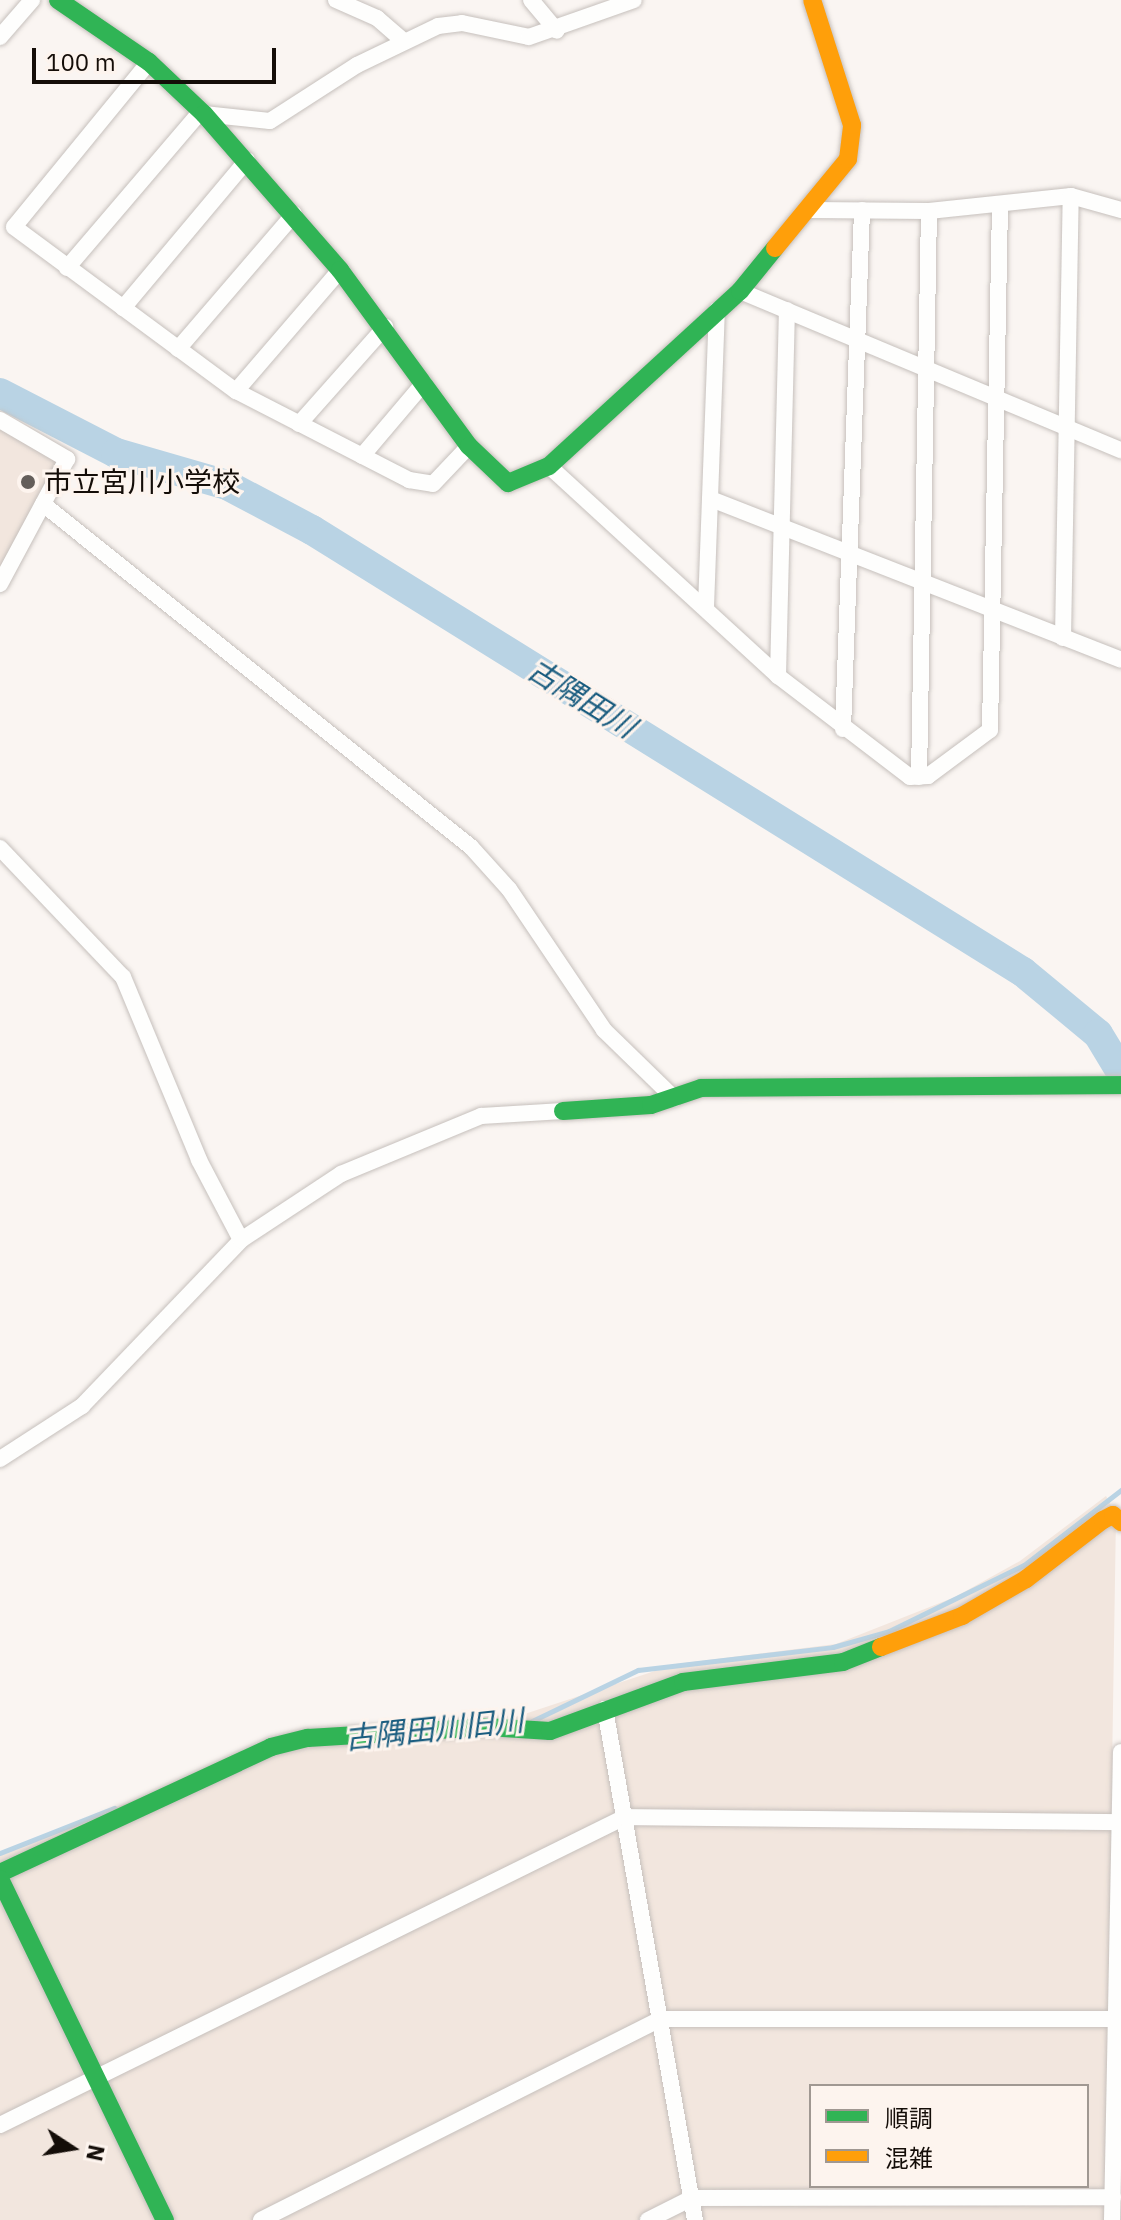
<!DOCTYPE html>
<html>
<head>
<meta charset="utf-8">
<style>
	body { margin:0 }
	#map { position:relative; width:1121px; height:2220px; overflow:hidden; background:#faf5f2; font-family:"IBM Plex Sans","Noto Sans JP",sans-serif }
	div>[style] { position:absolute }
	.built>* { inset:0; background:#f2e6de }
	.stream>* { height:5px; margin:-2.5px; padding:0 2.5px; transform-origin:2.5px; border-radius:2.5px; background:#b9d3e4 }
	.river>* { height:30px; margin:-15px; padding:0 15px; transform-origin:15px; border-radius:15px; background:#b9d3e4 }
	.roads { filter:drop-shadow(0 0 2px #c6c0bc) drop-shadow(0 0 2px #c6c0bc) }
	.street>* { height:16px; margin:-8px; padding:0 8px; transform-origin:8px; border-radius:8px; background:#fefefd }
	.fast>* { height:18px; margin:-9px; padding:0 9px; transform-origin:9px; border-radius:9px; background:#30b455 }
	.slow>* { height:18px; margin:-9px; padding:0 9px; transform-origin:9px; border-radius:9px; background:#ff9f0a }
	.dots>* { width:22px; height:22px; translate:-50% -50%; box-sizing:border-box; border:4px solid #fdf4ee; border-radius:50% }
	span { translate:-50% -50%; white-space:nowrap; text-align:center; line-height:1.15; -webkit-text-stroke:6px #fdf4ee; paint-order:stroke }
	.poi-label { font-size:28px; color:#140d08 }
	.left { translate:0 -50%; text-align:left }
	.water-label { font-size:30px; color:#195c7f; font-style:italic }
	.legend { position:absolute; left:809px; top:2084px; width:280px; height:104px; box-sizing:border-box; background:#fdf4ee; border:2px solid #a09892; margin:0; padding:10px 14px; list-style:none; font-size:24px; color:#140d08 }
	.legend li { display:flex; align-items:center; gap:16px; height:40px }
	.legend b { width:40px; border:2px solid #a09892 }
	.north { position:absolute; left:32px; top:2108px; width:80px; height:80px; -webkit-text-stroke:6px #fdf4ee; paint-order:stroke; rotate:102deg; font-size:22px; font-weight:700; line-height:32px; text-align:center; color:#140d08 }
	.north::after { content:''; display:block; margin:auto; width:28px; height:36px; background:#140d08; clip-path:polygon(50% 0,100% 100%,50% 72%,0 100%) }
	.scale { position:absolute; left:32px; top:48px; width:244px; height:36px; box-sizing:border-box; border:4px solid #140d08; border-top:0; padding-left:10px; font-size:24px; line-height:28px; white-space:nowrap; color:#140d08; -webkit-text-stroke:6px #fdf4ee; paint-order:stroke }
</style>
</head>
<body>
<div id="map">
	<div class="built">
		<i style="clip-path:polygon(0 419px,67px 459px,0 584px)"></i>
		<i style="clip-path:polygon(evenodd,1106px 1496px,1116px 1515px,1105px 2220px,0 2220px,0 1852px,271px 1747px,485px 1727px,676px 1664px,836px 1644px,955px 1597px,1020px 1561px,1106px 1496px,811px 2086px,1087px 2086px,1087px 2186px,811px 2186px,811px 2086px)"></i>
	</div>
	<div class="stream">
		<i style="left:532px;top:1721px;width:118px;rotate:-25.7deg"></i>
		<i style="left:638px;top:1670px;width:196px;rotate:-6.7deg"></i>
		<i style="left:833px;top:1647px;width:58px;rotate:-15.9deg"></i>
		<i style="left:889px;top:1631px;width:150px;rotate:-26.1deg"></i>
		<i style="left:1024px;top:1565px;width:123px;rotate:-37.7deg"></i>
		<i style="left:0;top:1853px;width:123px;rotate:-21.5deg"></i>
	</div>
	<div class="river">
		<i style="left:0;top:393px;width:131px;rotate:27.3deg"></i>
		<i style="left:116px;top:453px;width:116px;rotate:16.1deg"></i>
		<i style="left:227px;top:485px;width:96px;rotate:27.9deg"></i>
		<i style="left:312px;top:530px;width:837px;rotate:31.87deg"></i>
		<i style="left:1023px;top:972px;width:97px;rotate:39.6deg"></i>
		<i style="left:1098px;top:1034px;width:44px;rotate:58.8deg"></i>
	</div>
	<div class="roads">
		<div class="street">
			<i style="left:336px;top:0;width:45px;rotate:23.7deg"></i>
			<i style="left:377px;top:18px;width:33px;rotate:41deg"></i>
			<i style="left:531px;top:0;width:40px;rotate:50deg"></i>
			<i style="left:0;top:37px;width:49px;rotate:-49.1deg"></i>
			<i style="left:149px;top:62px;width:213px;rotate:129.3deg"></i>
			<i style="left:14px;top:227px;width:276px;rotate:36.5deg"></i>
			<i style="left:236px;top:391px;width:195px;rotate:27.2deg"></i>
			<i style="left:409px;top:480px;width:24px;rotate:9deg"></i>
			<i style="left:433px;top:484px;width:52px;rotate:-46.5deg"></i>
			<i style="left:204px;top:114px;width:66px;rotate:6.1deg"></i>
			<i style="left:270px;top:121px;width:103px;rotate:-32.8deg"></i>
			<i style="left:357px;top:65px;width:90px;rotate:-25.7deg"></i>
			<i style="left:438px;top:26px;width:24px;rotate:-7deg"></i>
			<i style="left:462px;top:23px;width:68px;rotate:11.8deg"></i>
			<i style="left:529px;top:37px;width:111px;rotate:-19.4deg"></i>
			<i style="left:810px;top:210px;width:119px;rotate:0.5deg"></i>
			<i style="left:929px;top:211px;width:143px;rotate:-6deg"></i>
			<i style="left:1071px;top:196px;width:52px;rotate:15.6deg"></i>
			<i style="left:67px;top:268px;width:206px;rotate:-49.5deg"></i>
			<i style="left:740px;top:291px;width:413px;rotate:22.7deg"></i>
			<i style="left:123px;top:308px;width:193px;rotate:-50deg"></i>
			<i style="left:178px;top:349px;width:178px;rotate:-49.3deg"></i>
			<i style="left:236px;top:391px;width:160px;rotate:-49.3deg"></i>
			<i style="left:0;top:420px;width:78px;rotate:30.2deg"></i>
			<i style="left:67px;top:459px;width:142px;rotate:118.2deg"></i>
			<i style="left:299px;top:424px;width:130px;rotate:-48.4deg"></i>
			<i style="left:362px;top:456px;width:96px;rotate:-49.7deg"></i>
			<i style="left:549px;top:466px;width:311px;rotate:42.5deg"></i>
			<i style="left:778px;top:676px;width:166px;rotate:37.4deg"></i>
			<i style="left:910px;top:777px;width:18px;rotate:-3deg"></i>
			<i style="left:928px;top:776px;width:77px;rotate:-36.6deg"></i>
			<i style="left:990px;top:730px;width:525px;rotate:-88.91deg"></i>
			<i style="left:711px;top:499px;width:440px;rotate:21.4deg"></i>
			<i style="left:43px;top:504px;width:548px;rotate:38.71deg"></i>
			<i style="left:471px;top:847px;width:57px;rotate:47.9deg"></i>
			<i style="left:509px;top:889px;width:170px;rotate:56deg"></i>
			<i style="left:604px;top:1030px;width:98px;rotate:44.2deg"></i>
			<i style="left:706px;top:607px;width:297px;rotate:-87.9deg"></i>
			<i style="left:1063px;top:638px;width:442px;rotate:-89deg"></i>
			<i style="left:778px;top:676px;width:366px;rotate:-88.6deg"></i>
			<i style="left:843px;top:729px;width:519px;rotate:-87.9deg"></i>
			<i style="left:919px;top:777px;width:566px;rotate:-88.99deg"></i>
			<i style="left:0;top:848px;width:178px;rotate:46.4deg"></i>
			<i style="left:123px;top:977px;width:198px;rotate:67.4deg"></i>
			<i style="left:199px;top:1160px;width:90px;rotate:62.3deg"></i>
			<i style="left:0;top:1459px;width:98px;rotate:-32.9deg"></i>
			<i style="left:82px;top:1406px;width:230px;rotate:-46.2deg"></i>
			<i style="left:241px;top:1240px;width:120px;rotate:-33.4deg"></i>
			<i style="left:341px;top:1174px;width:152px;rotate:-22.5deg"></i>
			<i style="left:481px;top:1116px;width:82px;rotate:-3.5deg"></i>
			<i style="left:605px;top:1709px;width:519px;rotate:80.01deg"></i>
			<i style="left:0;top:2125px;width:697px;rotate:-26.23deg"></i>
			<i style="left:625px;top:1817px;width:495px;rotate:0.6deg"></i>
			<i style="left:261px;top:2220px;width:447px;rotate:-26.7deg"></i>
			<i style="left:660px;top:2019px;width:461px"></i>
			<i style="left:648px;top:2220px;width:49px;rotate:-26.6deg"></i>
			<i style="left:692px;top:2198px;width:421px;rotate:-0.1deg"></i>
			<i style="left:1112px;top:2220px;width:468px;rotate:-88.9deg"></i>
		</div>
		<div class="fast">
			<i style="left:58px;top:0;width:110px;rotate:34.3deg"></i>
			<i style="left:149px;top:62px;width:76px;rotate:43.4deg"></i>
			<i style="left:204px;top:114px;width:207px;rotate:48.9deg"></i>
			<i style="left:340px;top:270px;width:218px;rotate:53.8deg"></i>
			<i style="left:469px;top:446px;width:54px;rotate:43.5deg"></i>
			<i style="left:508px;top:483px;width:44px;rotate:-22.5deg"></i>
			<i style="left:549px;top:466px;width:259px;rotate:-42.5deg"></i>
			<i style="left:740px;top:291px;width:55px;rotate:-50.9deg"></i>
			<i style="left:563px;top:1111px;width:88px;rotate:-3.9deg"></i>
			<i style="left:651px;top:1105px;width:53px;rotate:-18.8deg"></i>
			<i style="left:701px;top:1088px;width:420px;rotate:-0.4deg"></i>
			<i style="left:0;top:1873px;width:299px;rotate:-24.9deg"></i>
			<i style="left:271px;top:1747px;width:38px;rotate:-14deg"></i>
			<i style="left:308px;top:1738px;width:178px;rotate:-3.5deg"></i>
			<i style="left:486px;top:1727px;width:64px;rotate:3.6deg"></i>
			<i style="left:550px;top:1731px;width:142px;rotate:-20.2deg"></i>
			<i style="left:683px;top:1682px;width:161px;rotate:-7.1deg"></i>
			<i style="left:843px;top:1662px;width:41px;rotate:-21.5deg"></i>
			<i style="left:0;top:1879px;width:379px;rotate:64.2deg"></i>
		</div>
		<div class="slow">
			<i style="left:775px;top:248px;width:115px;rotate:-50.6deg"></i>
			<i style="left:848px;top:159px;width:34px;rotate:-83deg"></i>
			<i style="left:852px;top:125px;width:131px;rotate:-107.7deg"></i>
			<i style="left:881px;top:1647px;width:87px;rotate:-20.9deg"></i>
			<i style="left:962px;top:1616px;width:74px;rotate:-30deg"></i>
			<i style="left:1026px;top:1579px;width:97px;rotate:-37.5deg"></i>
			<i style="left:1103px;top:1520px;width:11px;rotate:-27deg"></i>
			<i style="left:1113px;top:1515px;width:11px;rotate:41deg"></i>
		</div>
	</div>
	<div class="dots">
		<i style="left:28px;top:482px;background:#645e5a"></i>
	</div>
	<div class="poi-label">
		<span class="left" style="left:44px;top:482px">市立宮川小学校</span>
	</div>
	<div class="water-label">
		<span style="left:582px;top:698px;rotate:32deg">古隅田川</span>
		<span style="left:434px;top:1729px;rotate:-6deg">古隅田川旧川</span>
	</div>
	<ul class="legend">
	<li><b style="height:10px;background:#30b455"></b>順調</li>
	<li><b style="height:10px;background:#ff9f0a"></b>混雑</li>
	</ul>
	<div class="north">N</div>
	<div class="scale">100 m</div>
</div>
</body>
</html>
